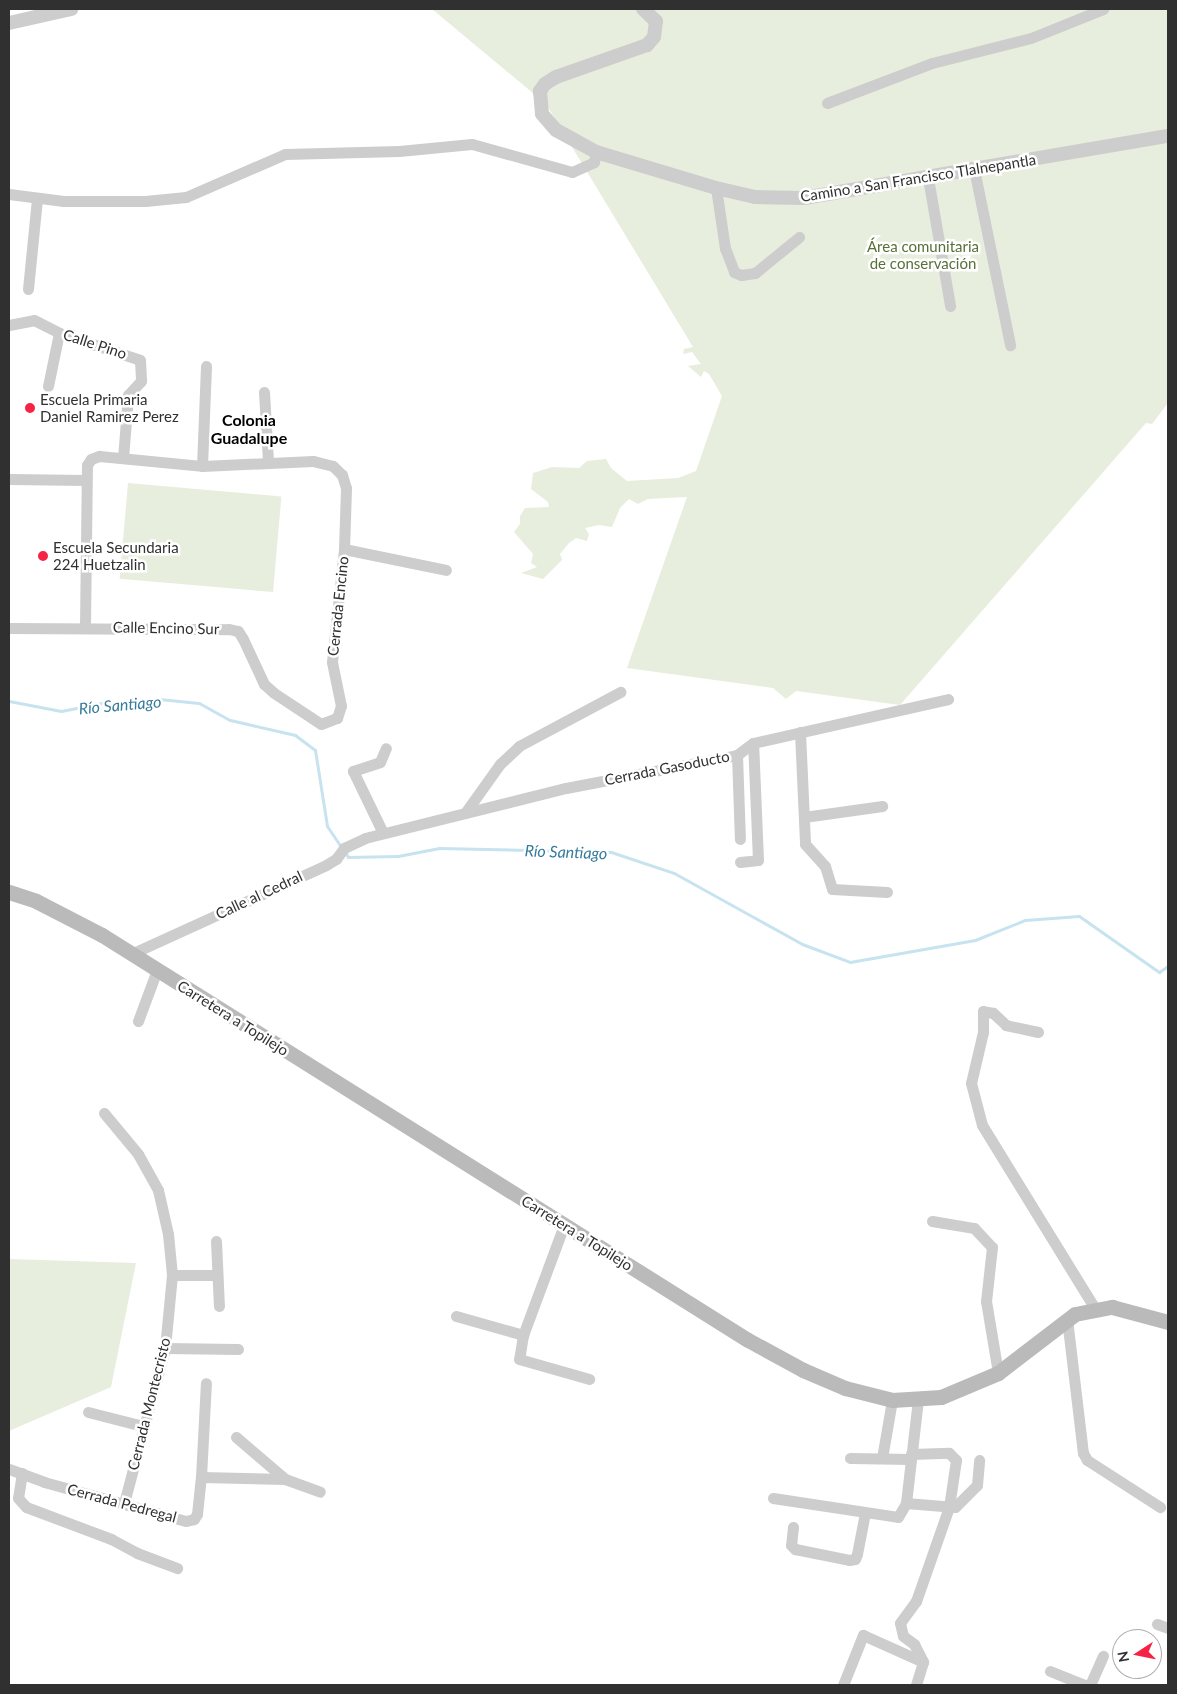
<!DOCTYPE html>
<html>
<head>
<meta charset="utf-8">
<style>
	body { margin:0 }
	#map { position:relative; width:1177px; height:1694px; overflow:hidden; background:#fff; font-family:Lato,sans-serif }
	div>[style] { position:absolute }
	.green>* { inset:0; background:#e7eedd; transform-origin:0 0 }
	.stream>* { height:3px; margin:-1.5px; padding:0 1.5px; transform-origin:1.5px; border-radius:1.5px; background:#c7e3ef }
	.minor>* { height:11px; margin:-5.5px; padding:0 5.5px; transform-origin:5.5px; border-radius:5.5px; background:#cdcdcd }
	.tertiary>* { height:14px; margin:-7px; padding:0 7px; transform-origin:7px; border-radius:7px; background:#cdcdcd }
	.secondary>* { height:15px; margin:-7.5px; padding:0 7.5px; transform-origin:7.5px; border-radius:7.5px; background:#bababa }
	.dots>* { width:14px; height:14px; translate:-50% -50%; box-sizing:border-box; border:2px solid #fff; border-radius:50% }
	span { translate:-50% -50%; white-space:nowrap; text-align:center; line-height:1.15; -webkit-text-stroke:5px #fff; paint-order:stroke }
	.street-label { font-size:15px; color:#303030 }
	.park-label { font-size:15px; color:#577038 }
	.poi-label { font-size:15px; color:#303030 }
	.left { translate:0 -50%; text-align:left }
	.neighbourhood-label { font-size:16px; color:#000; font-weight:700 }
	.water-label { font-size:16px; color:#357b9a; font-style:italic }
	.frame { position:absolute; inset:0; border:10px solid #303030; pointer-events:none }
	.north { position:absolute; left:1112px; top:1629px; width:50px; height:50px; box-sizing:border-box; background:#fff; border:1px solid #acacac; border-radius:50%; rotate:259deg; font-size:14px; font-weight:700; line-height:20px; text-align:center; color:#303030 }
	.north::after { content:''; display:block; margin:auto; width:18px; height:22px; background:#f62344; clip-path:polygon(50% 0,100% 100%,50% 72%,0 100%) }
</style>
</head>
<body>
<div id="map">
	<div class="green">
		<i style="clip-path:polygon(432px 9px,1168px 9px,1168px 403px,1152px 424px,1146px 423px,900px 705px,796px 691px,786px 699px,773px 688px,627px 668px,687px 497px,648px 499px,638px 504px,629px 499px,620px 508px,612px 527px,599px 525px,585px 528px,589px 534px,587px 541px,576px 538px,569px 543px,560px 554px,562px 560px,543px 579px,521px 573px,537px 567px,531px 563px,533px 554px,514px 532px,520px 524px,520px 516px,525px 508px,549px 507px,548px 502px,531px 489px,533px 473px,552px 467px,579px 468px,587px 461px,606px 459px,611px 468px,627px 481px,678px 478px,696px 471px,722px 396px,709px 374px,704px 371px,701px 377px,688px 366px,701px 364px,692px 352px,683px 354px,684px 349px,693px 347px,546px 104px)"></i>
		<i style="left:128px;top:483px;width:154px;height:96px;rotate:5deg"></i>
		<i style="clip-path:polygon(9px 1259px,136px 1263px,111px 1387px,9px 1431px)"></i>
	</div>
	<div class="stream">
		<i style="left:9px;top:701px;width:53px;rotate:10.9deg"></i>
		<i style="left:61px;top:711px;width:42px;rotate:-11deg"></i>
		<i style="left:102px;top:703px;width:57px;rotate:-4deg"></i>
		<i style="left:159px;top:699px;width:40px;rotate:5.7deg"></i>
		<i style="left:199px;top:703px;width:35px;rotate:29deg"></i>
		<i style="left:230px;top:720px;width:67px;rotate:13deg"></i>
		<i style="left:295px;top:735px;width:25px;rotate:37deg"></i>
		<i style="left:315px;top:750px;width:77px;rotate:81deg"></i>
		<i style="left:327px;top:826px;width:25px;rotate:56deg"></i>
		<i style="left:345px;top:852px;width:6px;rotate:59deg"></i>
		<i style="left:348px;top:857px;width:50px;rotate:-1.1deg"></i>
		<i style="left:398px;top:856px;width:42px;rotate:-11deg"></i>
		<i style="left:439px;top:848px;width:172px;rotate:1.3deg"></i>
		<i style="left:611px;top:852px;width:66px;rotate:18.4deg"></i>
		<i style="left:674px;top:873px;width:146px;rotate:29deg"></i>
		<i style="left:802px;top:944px;width:51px;rotate:20.6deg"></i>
		<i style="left:850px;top:962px;width:127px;rotate:-10deg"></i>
		<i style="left:975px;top:940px;width:54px;rotate:-21.8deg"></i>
		<i style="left:1025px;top:920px;width:54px;rotate:-4.2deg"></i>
		<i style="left:1079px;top:916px;width:98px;rotate:35deg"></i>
		<i style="left:1159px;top:972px;width:11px;rotate:-34deg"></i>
	</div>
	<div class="minor">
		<i style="left:827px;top:103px;width:112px;rotate:-20.9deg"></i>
		<i style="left:932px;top:63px;width:102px;rotate:-14.2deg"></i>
		<i style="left:1031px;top:38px;width:78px;rotate:-21.9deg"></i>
		<i style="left:974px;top:169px;width:180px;rotate:78.4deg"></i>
		<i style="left:928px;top:178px;width:130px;rotate:80.2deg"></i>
		<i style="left:716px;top:188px;width:61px;rotate:81.5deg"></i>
		<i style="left:725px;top:248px;width:26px;rotate:69deg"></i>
		<i style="left:734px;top:272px;width:8px;rotate:23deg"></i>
		<i style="left:741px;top:275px;width:14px;rotate:-8deg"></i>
		<i style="left:755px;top:273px;width:57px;rotate:-39.3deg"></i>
		<i style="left:9px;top:194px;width:55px;rotate:7.3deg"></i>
		<i style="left:64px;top:201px;width:81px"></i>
		<i style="left:145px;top:201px;width:41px;rotate:-5.6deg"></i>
		<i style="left:186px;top:197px;width:108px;rotate:-23.5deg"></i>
		<i style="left:285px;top:154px;width:114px;rotate:-1.5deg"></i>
		<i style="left:399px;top:151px;width:73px;rotate:-5.5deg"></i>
		<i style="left:472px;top:144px;width:104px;rotate:15.6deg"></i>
		<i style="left:572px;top:172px;width:24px;rotate:-24deg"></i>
		<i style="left:594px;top:162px;width:10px;rotate:-79deg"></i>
		<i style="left:28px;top:289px;width:90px;rotate:-84.3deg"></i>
		<i style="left:9px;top:325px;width:25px;rotate:-11deg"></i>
		<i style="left:34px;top:320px;width:28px;rotate:27deg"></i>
		<i style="left:59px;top:333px;width:85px;rotate:18.4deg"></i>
		<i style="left:140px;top:360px;width:21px;rotate:87deg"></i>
		<i style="left:141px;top:381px;width:19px;rotate:133deg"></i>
		<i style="left:128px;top:395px;width:63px;rotate:94.5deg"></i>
		<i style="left:48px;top:386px;width:54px;rotate:-78.3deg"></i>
		<i style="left:264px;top:392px;width:69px;rotate:86.7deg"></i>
		<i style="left:9px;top:479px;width:77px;rotate:0.7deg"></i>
		<i style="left:344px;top:549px;width:104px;rotate:11.6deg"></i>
		<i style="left:85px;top:626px;width:161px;rotate:-89.3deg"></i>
		<i style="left:87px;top:465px;width:7px;rotate:-56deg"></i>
		<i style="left:91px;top:459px;width:9px;rotate:-21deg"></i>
		<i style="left:99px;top:456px;width:103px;rotate:5.5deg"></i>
		<i style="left:202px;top:466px;width:100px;rotate:-87.7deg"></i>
		<i style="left:9px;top:628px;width:220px;rotate:0.3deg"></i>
		<i style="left:229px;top:629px;width:9px;rotate:13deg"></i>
		<i style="left:238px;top:631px;width:9px;rotate:58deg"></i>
		<i style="left:243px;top:639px;width:50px;rotate:65deg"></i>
		<i style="left:264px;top:684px;width:13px;rotate:42deg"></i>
		<i style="left:274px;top:693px;width:56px;rotate:33.4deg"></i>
		<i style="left:321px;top:724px;width:17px;rotate:-21deg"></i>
		<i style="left:337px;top:718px;width:13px;rotate:-72deg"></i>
		<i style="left:341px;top:706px;width:45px;rotate:-101.6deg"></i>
		<i style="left:332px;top:662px;width:114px;rotate:-83.9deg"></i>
		<i style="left:344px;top:549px;width:61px;rotate:-88.1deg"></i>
		<i style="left:346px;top:488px;width:14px;rotate:-107deg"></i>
		<i style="left:342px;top:475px;width:13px;rotate:-135deg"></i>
		<i style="left:333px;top:466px;width:21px;rotate:-166deg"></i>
		<i style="left:313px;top:461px;width:111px;rotate:177.4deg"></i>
		<i style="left:800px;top:732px;width:112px;rotate:87.4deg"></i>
		<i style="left:805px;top:844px;width:30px;rotate:48deg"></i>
		<i style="left:825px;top:866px;width:24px;rotate:73deg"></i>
		<i style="left:832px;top:889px;width:55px;rotate:3.1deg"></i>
		<i style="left:737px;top:755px;width:84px;rotate:88deg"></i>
		<i style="left:465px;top:813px;width:60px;rotate:-54.5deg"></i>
		<i style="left:500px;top:764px;width:26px;rotate:-43deg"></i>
		<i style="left:519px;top:746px;width:115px;rotate:-28.1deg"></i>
		<i style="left:804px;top:817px;width:79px;rotate:-8deg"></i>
		<i style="left:383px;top:833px;width:69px;rotate:-115.8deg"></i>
		<i style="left:353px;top:771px;width:28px;rotate:-18deg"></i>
		<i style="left:380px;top:762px;width:15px;rotate:-67deg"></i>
		<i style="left:740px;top:862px;width:18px;rotate:-6deg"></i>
		<i style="left:758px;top:860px;width:117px;rotate:-92.4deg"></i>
		<i style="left:131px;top:954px;width:214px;rotate:-24.5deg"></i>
		<i style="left:326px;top:865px;width:12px;rotate:-31deg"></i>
		<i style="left:336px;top:859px;width:14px;rotate:-54deg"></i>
		<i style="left:344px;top:848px;width:23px;rotate:-25deg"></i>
		<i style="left:365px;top:838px;width:207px;rotate:-14deg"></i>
		<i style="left:566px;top:788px;width:174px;rotate:-10.9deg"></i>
		<i style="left:737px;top:755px;width:20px;rotate:-37deg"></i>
		<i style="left:753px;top:743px;width:200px;rotate:-12.7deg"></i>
		<i style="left:138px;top:1021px;width:54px;rotate:-69.6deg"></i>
		<i style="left:1038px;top:1032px;width:33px;rotate:-168deg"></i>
		<i style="left:1006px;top:1025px;width:18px;rotate:-137deg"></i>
		<i style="left:993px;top:1013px;width:10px;rotate:-169deg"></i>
		<i style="left:983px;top:1011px;width:21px;rotate:90deg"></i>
		<i style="left:983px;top:1032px;width:52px;rotate:103.2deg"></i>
		<i style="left:971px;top:1083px;width:43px;rotate:75.3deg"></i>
		<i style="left:982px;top:1125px;width:216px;rotate:58.4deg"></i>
		<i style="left:104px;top:1113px;width:53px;rotate:50.3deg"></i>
		<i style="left:138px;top:1154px;width:41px;rotate:60.9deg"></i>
		<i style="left:158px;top:1190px;width:45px;rotate:77.2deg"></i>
		<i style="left:168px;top:1234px;width:41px;rotate:84.4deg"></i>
		<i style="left:172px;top:1275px;width:73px;rotate:95.5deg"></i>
		<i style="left:165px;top:1348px;width:160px;rotate:104.8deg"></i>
		<i style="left:932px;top:1221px;width:43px;rotate:9.5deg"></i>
		<i style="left:974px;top:1228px;width:26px;rotate:47deg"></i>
		<i style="left:992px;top:1247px;width:54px;rotate:96.3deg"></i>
		<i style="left:986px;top:1301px;width:73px;rotate:80.5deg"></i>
		<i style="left:564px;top:1225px;width:117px;rotate:110.4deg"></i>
		<i style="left:523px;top:1335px;width:24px;rotate:99deg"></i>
		<i style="left:519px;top:1359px;width:73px;rotate:15.9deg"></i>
		<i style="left:216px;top:1241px;width:65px;rotate:87.4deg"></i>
		<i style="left:172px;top:1275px;width:44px"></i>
		<i style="left:456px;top:1316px;width:70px;rotate:15.8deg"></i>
		<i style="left:1067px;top:1319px;width:135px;rotate:83.2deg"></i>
		<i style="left:1083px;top:1453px;width:8px;rotate:60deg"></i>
		<i style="left:1087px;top:1460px;width:87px;rotate:32.8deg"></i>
		<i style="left:165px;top:1348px;width:73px;rotate:0.8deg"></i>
		<i style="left:88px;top:1412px;width:57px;rotate:14.3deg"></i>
		<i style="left:236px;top:1437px;width:65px;rotate:40.6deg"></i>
		<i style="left:911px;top:1454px;width:38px;rotate:-2deg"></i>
		<i style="left:949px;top:1453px;width:10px;rotate:45deg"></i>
		<i style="left:956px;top:1460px;width:48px;rotate:98.5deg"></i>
		<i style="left:949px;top:1507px;width:100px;rotate:109.3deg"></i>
		<i style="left:916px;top:1601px;width:27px;rotate:126deg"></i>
		<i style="left:900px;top:1623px;width:13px;rotate:77deg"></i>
		<i style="left:903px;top:1636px;width:14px;rotate:36deg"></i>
		<i style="left:914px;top:1644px;width:20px;rotate:63deg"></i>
		<i style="left:923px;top:1662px;width:24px;rotate:107deg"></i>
		<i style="left:850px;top:1458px;width:60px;rotate:1deg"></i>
		<i style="left:882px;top:1458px;width:59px;rotate:-80.2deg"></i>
		<i style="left:9px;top:1469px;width:37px;rotate:20deg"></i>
		<i style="left:44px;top:1482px;width:147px;rotate:15.4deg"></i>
		<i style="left:186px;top:1521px;width:8px;rotate:-14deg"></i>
		<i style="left:194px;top:1519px;width:6px;rotate:-59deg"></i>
		<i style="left:197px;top:1514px;width:37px;rotate:-84deg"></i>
		<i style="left:201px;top:1477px;width:94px;rotate:-87deg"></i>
		<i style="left:22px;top:1473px;width:25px;rotate:99deg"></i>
		<i style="left:18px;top:1498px;width:12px;rotate:48deg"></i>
		<i style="left:26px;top:1507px;width:91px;rotate:20.6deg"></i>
		<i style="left:111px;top:1539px;width:30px;rotate:28deg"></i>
		<i style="left:137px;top:1553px;width:43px;rotate:20.6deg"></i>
		<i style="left:201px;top:1477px;width:84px;rotate:1.4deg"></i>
		<i style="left:285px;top:1479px;width:37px;rotate:20deg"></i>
		<i style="left:773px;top:1498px;width:126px;rotate:8.6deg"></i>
		<i style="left:898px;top:1517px;width:16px;rotate:-60deg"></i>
		<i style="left:906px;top:1503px;width:104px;rotate:-83.4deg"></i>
		<i style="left:906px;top:1503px;width:49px;rotate:4.7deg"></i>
		<i style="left:955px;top:1507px;width:31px;rotate:-45deg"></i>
		<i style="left:977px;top:1485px;width:25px;rotate:-85deg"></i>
		<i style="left:793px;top:1527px;width:18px;rotate:96deg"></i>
		<i style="left:791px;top:1545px;width:6px;rotate:45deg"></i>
		<i style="left:795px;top:1549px;width:55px;rotate:11.5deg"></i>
		<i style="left:849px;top:1560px;width:6px;rotate:-9deg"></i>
		<i style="left:855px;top:1559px;width:5px;rotate:-68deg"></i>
		<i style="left:857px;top:1554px;width:42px;rotate:-79deg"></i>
		<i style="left:1157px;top:1624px;width:12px;rotate:20deg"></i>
		<i style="left:1050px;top:1671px;width:37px;rotate:22deg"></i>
		<i style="left:843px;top:1685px;width:54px;rotate:-68.2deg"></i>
		<i style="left:863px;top:1635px;width:66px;rotate:24.2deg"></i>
		<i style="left:1090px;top:1685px;width:32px;rotate:-66deg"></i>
	</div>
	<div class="tertiary">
		<i style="left:643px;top:9px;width:18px;rotate:43deg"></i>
		<i style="left:656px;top:21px;width:16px;rotate:97deg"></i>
		<i style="left:654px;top:37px;width:11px;rotate:131deg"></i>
		<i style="left:647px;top:45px;width:96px;rotate:160.6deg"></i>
		<i style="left:556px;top:77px;width:13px;rotate:148deg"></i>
		<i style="left:545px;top:84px;width:9px;rotate:126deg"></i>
		<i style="left:540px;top:91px;width:23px;rotate:85deg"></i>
		<i style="left:542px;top:114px;width:21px;rotate:49deg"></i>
		<i style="left:556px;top:130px;width:46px;rotate:28.8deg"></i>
		<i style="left:596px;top:152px;width:125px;rotate:16.7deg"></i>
		<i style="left:716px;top:188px;width:39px;rotate:13deg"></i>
		<i style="left:754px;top:197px;width:50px;rotate:1.1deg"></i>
		<i style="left:804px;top:198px;width:369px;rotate:-9.7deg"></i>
		<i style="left:9px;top:23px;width:64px;rotate:-12.7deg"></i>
	</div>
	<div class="secondary">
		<i style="left:9px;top:892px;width:28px;rotate:18deg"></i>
		<i style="left:36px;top:901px;width:74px;rotate:27.3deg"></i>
		<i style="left:102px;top:935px;width:762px;rotate:32.09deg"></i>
		<i style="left:748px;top:1340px;width:63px;rotate:28.6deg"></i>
		<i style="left:803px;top:1370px;width:46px;rotate:23.2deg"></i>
		<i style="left:845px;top:1388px;width:49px;rotate:14.3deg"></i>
		<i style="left:892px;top:1400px;width:49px;rotate:-3.5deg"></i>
		<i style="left:941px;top:1397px;width:62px;rotate:-22.8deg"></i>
		<i style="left:998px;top:1373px;width:97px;rotate:-37.5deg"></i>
		<i style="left:1075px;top:1314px;width:38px;rotate:-11deg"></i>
		<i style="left:1112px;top:1307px;width:58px;rotate:15deg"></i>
	</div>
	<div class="dots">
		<i style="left:30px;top:408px;background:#f62344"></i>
		<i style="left:43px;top:556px;background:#f62344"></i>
	</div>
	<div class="street-label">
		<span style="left:918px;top:178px;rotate:-9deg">Camino a San Francisco Tlalnepantla</span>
		<span style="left:95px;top:344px;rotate:18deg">Calle Pino</span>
		<span style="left:338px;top:606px;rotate:-84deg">Cerrada Encino</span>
		<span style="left:166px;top:628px;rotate:1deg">Calle Encino Sur</span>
		<span style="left:667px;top:768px;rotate:-11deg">Cerrada Gasoducto</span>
		<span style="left:259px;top:895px;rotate:-25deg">Calle al Cedral</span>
		<span style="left:233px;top:1018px;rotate:32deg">Carretera a Topilejo</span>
		<span style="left:577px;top:1233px;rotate:32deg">Carretera a Topilejo</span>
		<span style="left:149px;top:1404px;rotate:-76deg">Cerrada Montecristo</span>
		<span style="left:122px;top:1503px;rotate:15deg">Cerrada Pedregal</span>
	</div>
	<div class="park-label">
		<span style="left:923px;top:255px">Área comunitaria<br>de conservación</span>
	</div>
	<div class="poi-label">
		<span class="left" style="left:40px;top:408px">Escuela Primaria<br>Daniel Ramirez Perez</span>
		<span class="left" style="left:53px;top:556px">Escuela Secundaria<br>224 Huetzalin</span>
	</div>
	<div class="neighbourhood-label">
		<span style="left:249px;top:429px">Colonia<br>Guadalupe</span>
	</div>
	<div class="water-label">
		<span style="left:120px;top:705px;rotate:-5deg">Río Santiago</span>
		<span style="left:566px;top:852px;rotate:2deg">Río Santiago</span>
	</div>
	<div class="frame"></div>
	<div class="north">N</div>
</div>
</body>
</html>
